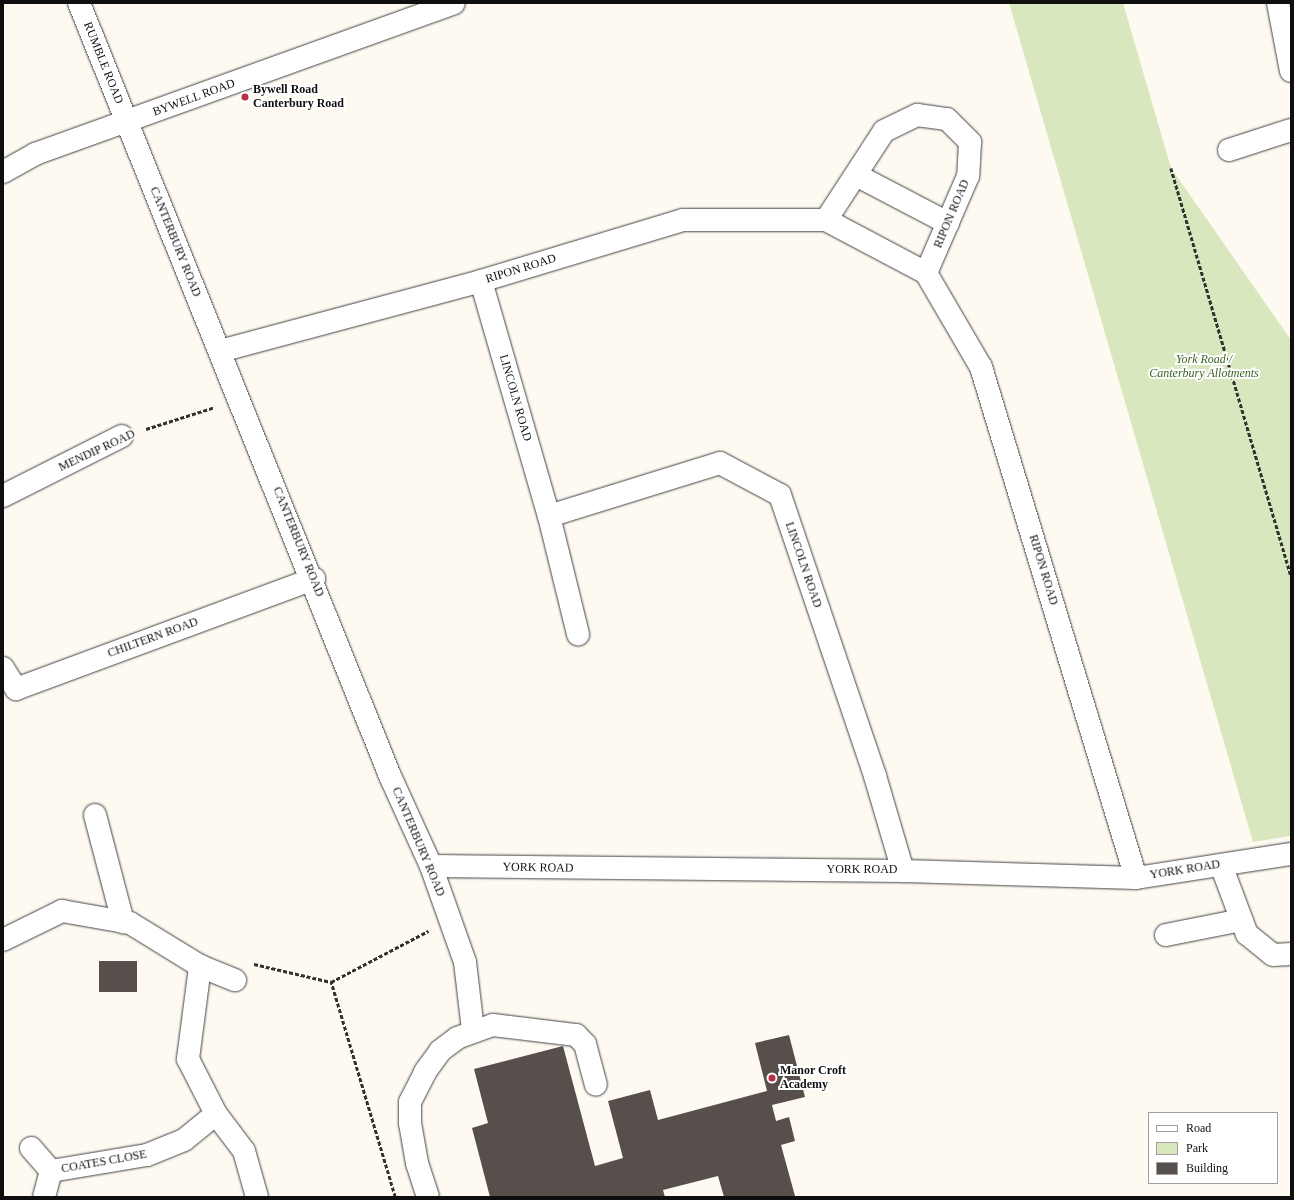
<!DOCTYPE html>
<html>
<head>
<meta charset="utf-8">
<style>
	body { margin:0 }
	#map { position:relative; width:1294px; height:1200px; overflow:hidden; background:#fefaf2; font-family:"Times New Roman",serif }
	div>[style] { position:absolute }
	.green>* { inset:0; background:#d8e7bd }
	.building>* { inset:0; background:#574f4c; transform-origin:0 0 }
	.path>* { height:2.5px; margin-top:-1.25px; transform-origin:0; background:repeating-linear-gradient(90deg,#313131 0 4px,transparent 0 6px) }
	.roads { filter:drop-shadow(0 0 1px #424242) drop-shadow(0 0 1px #424242) }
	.minor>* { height:22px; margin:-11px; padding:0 11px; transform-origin:11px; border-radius:11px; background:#fff }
	.dots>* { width:11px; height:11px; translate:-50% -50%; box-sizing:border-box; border:2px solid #fff; border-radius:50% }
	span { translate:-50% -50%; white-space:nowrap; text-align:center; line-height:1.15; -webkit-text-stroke:4px #fff; paint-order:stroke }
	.street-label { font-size:12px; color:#0f0f0f }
	.poi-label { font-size:12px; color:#0f0f0f; font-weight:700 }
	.left { translate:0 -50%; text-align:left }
	.park-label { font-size:12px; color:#386422; font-style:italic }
	.frame { position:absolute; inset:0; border:4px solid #0f0f0f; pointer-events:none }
	.legend { position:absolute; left:1148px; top:1112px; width:130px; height:72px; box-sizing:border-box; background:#fff; border:1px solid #9f9f9f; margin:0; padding:5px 7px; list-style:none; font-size:12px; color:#0f0f0f }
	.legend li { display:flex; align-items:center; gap:8px; height:20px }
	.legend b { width:20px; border:1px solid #9f9f9f }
</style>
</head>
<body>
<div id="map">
	<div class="green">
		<i style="clip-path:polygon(1009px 3px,1123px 3px,1171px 168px,1291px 340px,1291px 836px,1253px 842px)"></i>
	</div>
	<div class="building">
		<i style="left:137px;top:961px;width:31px;height:38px;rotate:90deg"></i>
		<i style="clip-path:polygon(789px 1035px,805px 1097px,772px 1105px,776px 1121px,789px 1117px,795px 1141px,781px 1145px,795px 1196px,724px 1197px,718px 1176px,663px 1190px,665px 1197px,490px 1197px,472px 1128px,488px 1123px,474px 1069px,563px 1046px,595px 1166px,623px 1158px,608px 1101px,650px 1090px,658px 1120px,767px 1091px,755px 1043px)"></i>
	</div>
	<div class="path">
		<i style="left:1171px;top:168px;width:425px;rotate:73.6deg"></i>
		<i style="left:146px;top:429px;width:72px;rotate:-17.7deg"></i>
		<i style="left:254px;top:964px;width:79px;rotate:13.2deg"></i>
		<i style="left:395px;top:1197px;width:224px;rotate:-106.6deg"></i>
		<i style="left:331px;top:982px;width:110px;rotate:-27.7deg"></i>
	</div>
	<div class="roads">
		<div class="minor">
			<i style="left:79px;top:3px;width:833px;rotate:68.08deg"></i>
			<i style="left:390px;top:776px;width:99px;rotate:65.5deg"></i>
			<i style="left:431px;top:866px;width:102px;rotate:70.5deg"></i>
			<i style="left:465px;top:962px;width:68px;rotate:83.3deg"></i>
			<i style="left:1278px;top:3px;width:69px;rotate:79.2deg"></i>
			<i style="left:1229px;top:150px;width:65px;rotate:-17.9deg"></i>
			<i style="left:3px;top:172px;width:37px;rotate:-29deg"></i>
			<i style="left:35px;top:154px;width:445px;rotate:-19.8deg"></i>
			<i style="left:856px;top:175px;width:104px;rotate:27.6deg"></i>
			<i style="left:826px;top:220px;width:106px;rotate:-56.9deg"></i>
			<i style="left:884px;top:131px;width:37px;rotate:-26deg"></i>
			<i style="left:917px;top:115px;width:30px;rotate:8deg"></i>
			<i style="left:947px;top:119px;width:33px;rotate:45deg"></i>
			<i style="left:970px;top:142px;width:34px;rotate:93deg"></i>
			<i style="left:968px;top:176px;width:106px;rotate:113.4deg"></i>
			<i style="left:481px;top:281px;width:245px;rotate:73.9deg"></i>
			<i style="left:549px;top:516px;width:122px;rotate:76.2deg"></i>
			<i style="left:220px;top:351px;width:270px;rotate:-15deg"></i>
			<i style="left:481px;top:281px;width:211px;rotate:-16.8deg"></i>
			<i style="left:683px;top:220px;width:143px"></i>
			<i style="left:826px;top:220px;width:113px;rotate:27.9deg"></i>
			<i style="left:926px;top:273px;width:109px;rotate:59.7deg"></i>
			<i style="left:981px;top:367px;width:534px;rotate:73.13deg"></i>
			<i style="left:3px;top:496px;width:133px;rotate:-26.8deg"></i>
			<i style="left:549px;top:516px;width:179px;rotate:-17.2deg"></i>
			<i style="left:720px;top:463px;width:68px;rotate:28.1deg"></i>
			<i style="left:780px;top:495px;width:297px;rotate:71.3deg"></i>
			<i style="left:875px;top:776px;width:99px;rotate:73.6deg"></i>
			<i style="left:3px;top:668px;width:25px;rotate:58deg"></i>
			<i style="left:16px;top:689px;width:318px;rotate:-20.3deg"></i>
			<i style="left:95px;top:815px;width:111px;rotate:75.3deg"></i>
			<i style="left:1221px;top:865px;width:74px;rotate:69.4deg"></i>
			<i style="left:1247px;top:934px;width:33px;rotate:39deg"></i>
			<i style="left:1273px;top:955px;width:18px;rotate:-3deg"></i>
			<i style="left:431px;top:866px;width:472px;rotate:0.6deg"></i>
			<i style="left:903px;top:871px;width:233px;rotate:1.7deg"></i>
			<i style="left:1136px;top:878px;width:157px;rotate:-8.8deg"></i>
			<i style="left:1166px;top:935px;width:77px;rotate:-11.2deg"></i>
			<i style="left:3px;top:940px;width:66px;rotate:-26.2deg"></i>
			<i style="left:62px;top:911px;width:69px;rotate:10deg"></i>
			<i style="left:130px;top:923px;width:82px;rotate:31.6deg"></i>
			<i style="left:200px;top:966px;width:38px;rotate:22deg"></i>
			<i style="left:216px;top:1114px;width:46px;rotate:52.9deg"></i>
			<i style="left:244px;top:1151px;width:48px;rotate:74.2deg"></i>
			<i style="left:31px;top:1148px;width:30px;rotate:49deg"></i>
			<i style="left:51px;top:1171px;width:97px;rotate:-9.5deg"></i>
			<i style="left:147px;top:1155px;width:40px;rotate:-22deg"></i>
			<i style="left:184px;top:1140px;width:41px;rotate:-39.1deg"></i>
			<i style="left:216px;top:1114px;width:62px;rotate:-117deg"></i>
			<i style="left:188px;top:1059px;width:94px;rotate:-82.6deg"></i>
			<i style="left:44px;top:1197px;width:27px;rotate:-75deg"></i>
			<i style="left:428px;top:1197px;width:36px;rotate:-108deg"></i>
			<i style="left:417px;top:1163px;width:41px;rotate:-99.9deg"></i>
			<i style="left:410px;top:1123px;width:21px;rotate:-90deg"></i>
			<i style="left:410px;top:1102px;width:34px;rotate:-63deg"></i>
			<i style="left:425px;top:1072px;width:26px;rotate:-54deg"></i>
			<i style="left:440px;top:1051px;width:21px;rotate:-37deg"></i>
			<i style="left:457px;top:1038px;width:38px;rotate:-20deg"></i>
			<i style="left:493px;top:1025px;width:84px;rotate:6.9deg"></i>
			<i style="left:576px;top:1035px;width:13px;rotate:45deg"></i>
			<i style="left:585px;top:1044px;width:42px;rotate:75deg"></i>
		</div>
	</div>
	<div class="dots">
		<i style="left:245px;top:97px;background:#b82e46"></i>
		<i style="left:772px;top:1078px;background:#b82e46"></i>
	</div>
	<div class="street-label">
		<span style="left:103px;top:63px;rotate:68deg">RUMBLE ROAD</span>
		<span style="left:194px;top:98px;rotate:-20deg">BYWELL ROAD</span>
		<span style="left:952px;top:214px;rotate:-67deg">RIPON ROAD</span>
		<span style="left:175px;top:242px;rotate:68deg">CANTERBURY ROAD</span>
		<span style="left:521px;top:269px;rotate:-17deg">RIPON ROAD</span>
		<span style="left:515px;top:398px;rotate:74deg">LINCOLN ROAD</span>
		<span style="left:97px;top:451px;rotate:-25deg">MENDIP ROAD</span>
		<span style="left:298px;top:542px;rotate:68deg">CANTERBURY ROAD</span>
		<span style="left:803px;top:565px;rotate:71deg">LINCOLN ROAD</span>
		<span style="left:1043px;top:570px;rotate:73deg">RIPON ROAD</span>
		<span style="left:153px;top:638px;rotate:-20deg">CHILTERN ROAD</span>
		<span style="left:418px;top:842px;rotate:67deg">CANTERBURY ROAD</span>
		<span style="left:538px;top:868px;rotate:1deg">YORK ROAD</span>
		<span style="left:862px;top:870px">YORK ROAD</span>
		<span style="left:1185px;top:870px;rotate:-9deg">YORK ROAD</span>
		<span style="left:104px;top:1162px;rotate:-10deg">COATES CLOSE</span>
	</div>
	<div class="poi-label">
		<span class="left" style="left:253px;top:97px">Bywell Road<br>Canterbury Road</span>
		<span class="left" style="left:780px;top:1078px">Manor Croft<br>Academy</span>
	</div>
	<div class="park-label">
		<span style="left:1204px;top:367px">York Road /<br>Canterbury Allotments</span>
	</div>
	<div class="frame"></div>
	<ul class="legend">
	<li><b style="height:5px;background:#fff"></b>Road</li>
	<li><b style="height:11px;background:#d8e7bd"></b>Park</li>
	<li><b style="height:11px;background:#574f4c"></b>Building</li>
	</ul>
</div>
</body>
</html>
